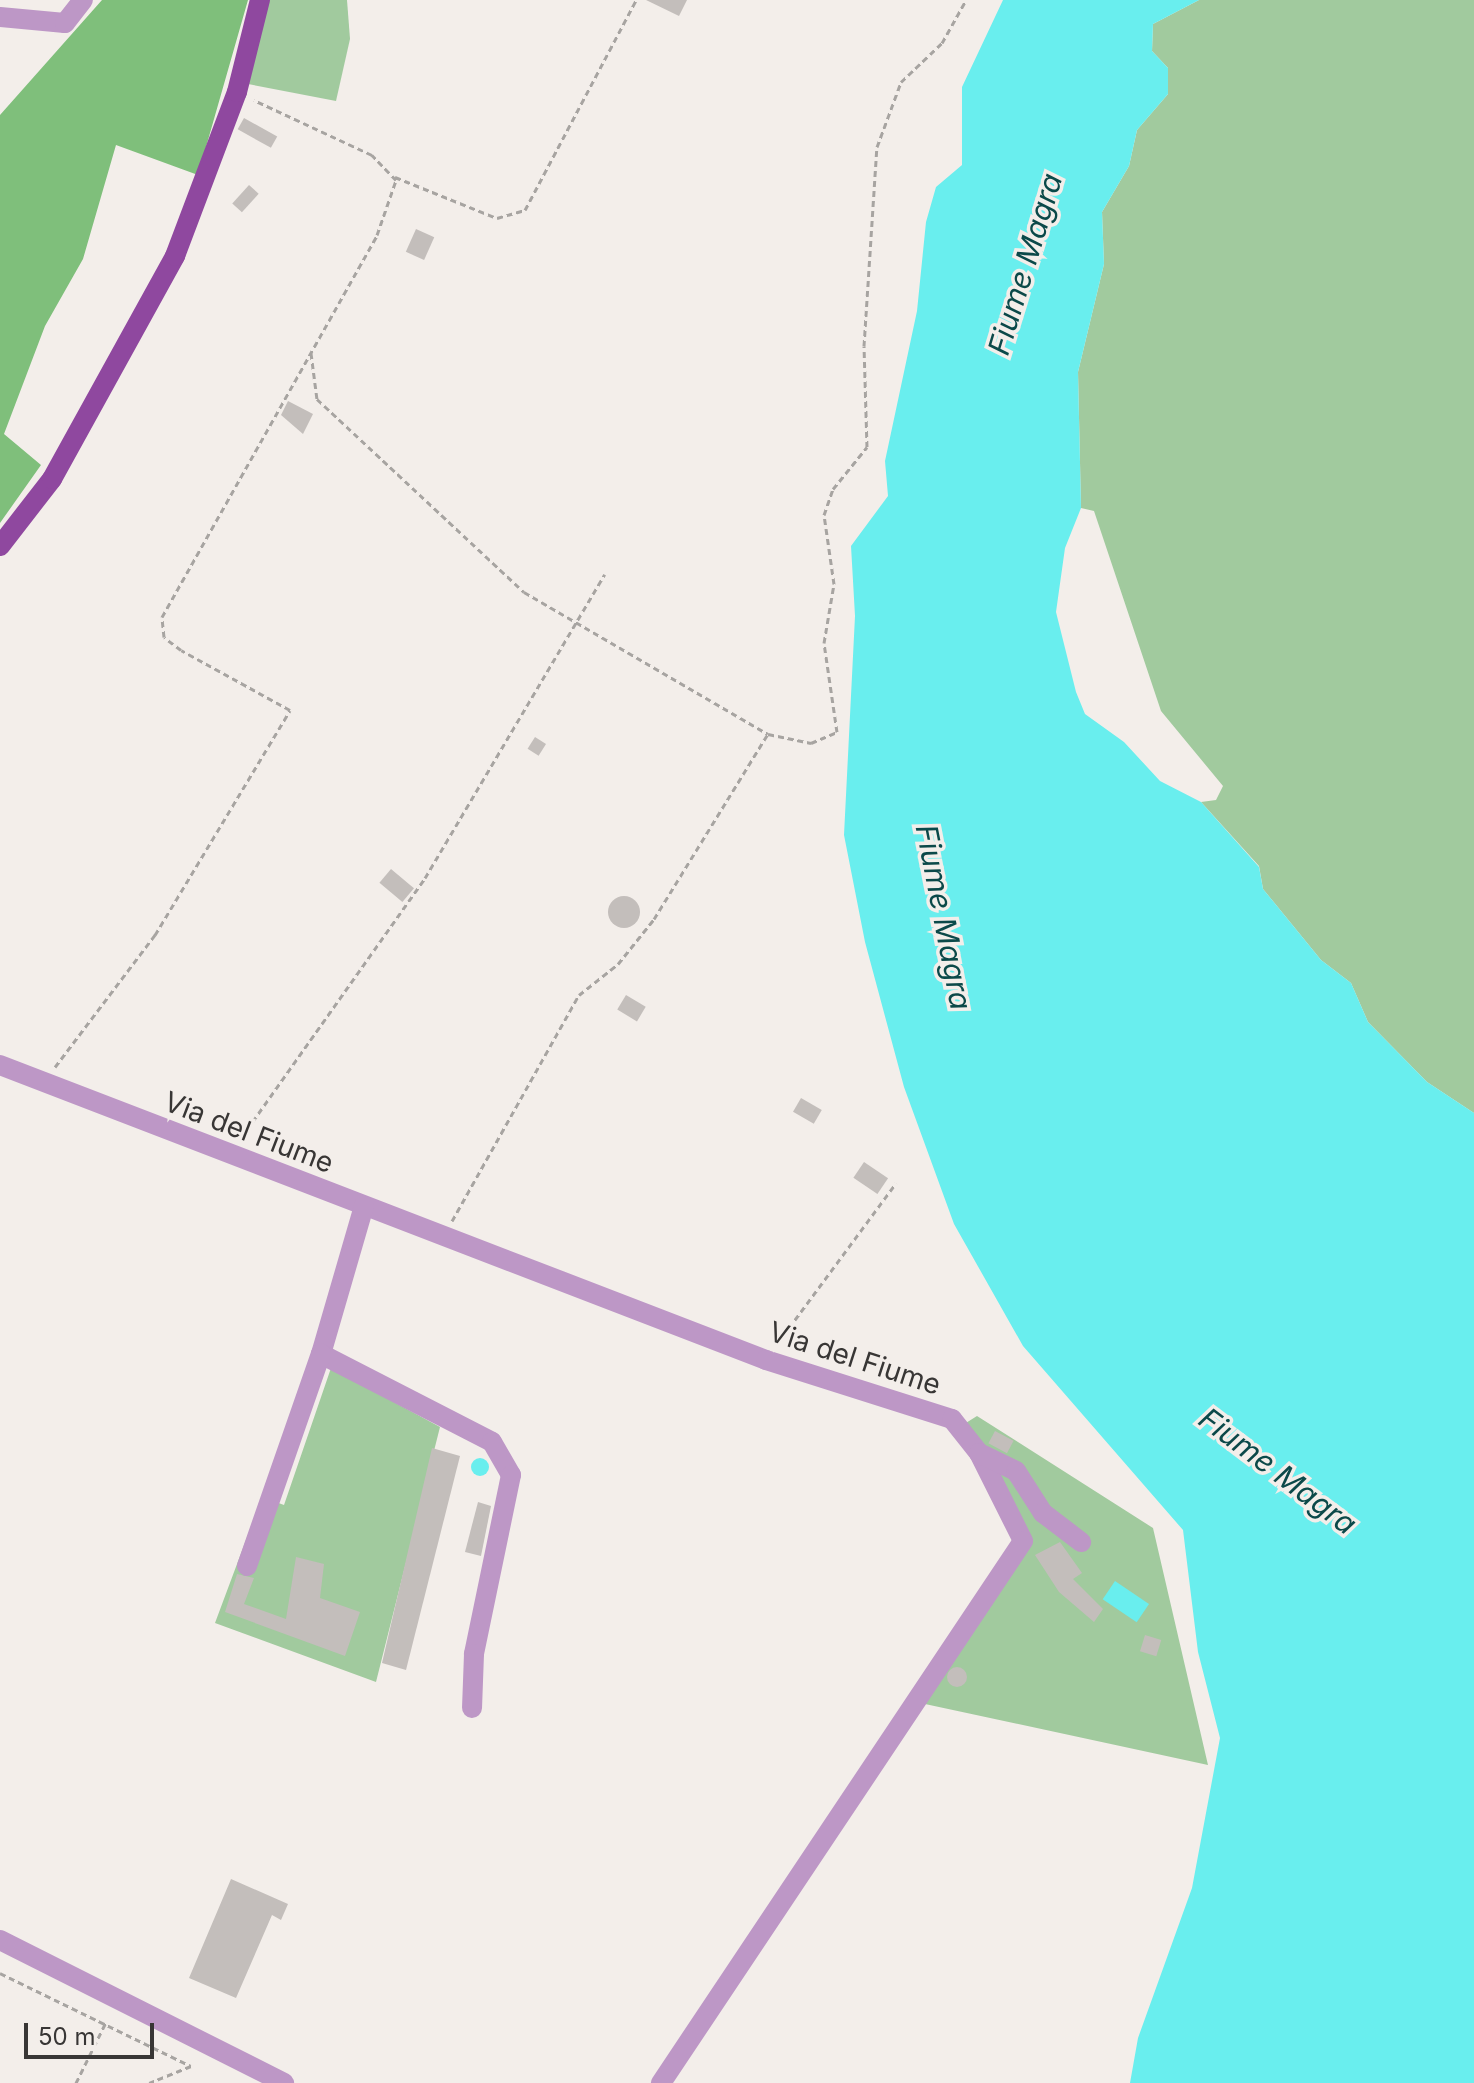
<!DOCTYPE html>
<html>
<head>
<meta charset="utf-8">
<style>
	body { margin:0 }
	#map { position:relative; width:1474px; height:2083px; overflow:hidden; background:#f3eeea; font-family:Inter,sans-serif }
	div>[style] { position:absolute }
	.green>* { inset:0; background:#a1ca9e }
	.forest>* { inset:0; background:#7fbf7b }
	.water>* { inset:0; background:#69eeee; transform-origin:0 0 }
	.round { border-radius:50% }
	.building>* { inset:0; background:#c3bebb; transform-origin:0 0 }
	.path>* { height:3px; margin-top:-1.5px; transform-origin:0; background:repeating-linear-gradient(90deg,#a7a4a1 0 6px,transparent 0 10px) }
	.minor>* { height:20px; margin:-10px; padding:0 10px; transform-origin:10px; border-radius:10px; background:#bd97c6 }
	.major>* { height:20px; margin:-10px; padding:0 10px; transform-origin:10px; border-radius:10px; background:#8f489f }
	span { translate:-50% -50%; white-space:nowrap; text-align:center; line-height:1.15; -webkit-text-stroke:7px #f3eeea; paint-order:stroke }
	.street-label { font-size:28px; color:#383635 }
	.water-label { font-size:30px; color:#0b4949; font-style:italic }
	.scale { position:absolute; left:24px; top:2023px; width:130px; height:36px; box-sizing:border-box; border:4px solid #383635; border-top:0; padding-left:10px; font-size:24px; line-height:28px; white-space:nowrap; color:#383635; -webkit-text-stroke:6px #f3eeea; paint-order:stroke }
</style>
</head>
<body>
<div id="map">
	<div class="green">
		<i style="clip-path:polygon(268px 0,347px 0,350px 39px,336px 101px,248px 84px)"></i>
		<i style="clip-path:polygon(1199px 0,1474px 0,1474px 1113px,1427px 1082px,1368px 1022px,1351px 983px,1321px 960px,1263px 889px,1259px 866px,1201px 802px,1216px 800px,1223px 786px,1161px 711px,1094px 511px,1081px 508px,1078px 372px,1104px 264px,1102px 212px,1129px 166px,1137px 130px,1168px 94px,1168px 68px,1152px 51px,1153px 24px)"></i>
		<i style="clip-path:polygon(331px 1368px,440px 1427px,376px 1682px,215px 1623px,262px 1497px,284px 1505px)"></i>
		<i style="clip-path:polygon(977px 1416px,1153px 1528px,1208px 1765px,925px 1704px,1028px 1542px,961px 1426px)"></i>
	</div>
	<div class="forest">
		<i style="clip-path:polygon(102px 0,248px 0,198px 175px,116px 145px,83px 259px,45px 326px,4px 434px,41px 465px,0 523px,0 115px)"></i>
	</div>
	<div class="water">
		<i style="clip-path:polygon(1003px 0,1199px 0,1153px 24px,1152px 51px,1168px 68px,1168px 94px,1137px 130px,1129px 166px,1102px 212px,1104px 264px,1078px 372px,1081px 508px,1065px 548px,1056px 612px,1076px 692px,1085px 714px,1124px 742px,1160px 781px,1201px 802px,1259px 867px,1263px 889px,1321px 960px,1351px 983px,1368px 1022px,1427px 1082px,1474px 1113px,1474px 2083px,1130px 2083px,1138px 2038px,1192px 1888px,1220px 1738px,1198px 1652px,1183px 1530px,1023px 1346px,954px 1224px,904px 1087px,865px 942px,844px 835px,855px 616px,851px 546px,888px 496px,885px 461px,917px 311px,926px 222px,936px 187px,962px 165px,962px 87px)"></i>
		<i class="round" style="left:471px;top:1458px;width:18px;height:18px"></i>
		<i style="left:1115px;top:1581px;width:41px;height:22px;rotate:34deg"></i>
	</div>
	<div class="building">
		<i style="clip-path:polygon(646px 0,687px 0,679px 16px)"></i>
		<i style="left:244px;top:118px;width:38px;height:13px;rotate:29deg"></i>
		<i style="left:249px;top:185px;width:13px;height:25px;rotate:42deg"></i>
		<i style="left:416px;top:229px;width:20px;height:25px;rotate:24deg"></i>
		<i style="clip-path:polygon(288px 401px,313px 414px,303px 434px,281px 415px)"></i>
		<i style="left:535px;top:737px;width:13px;height:14px;rotate:32deg"></i>
		<i style="left:391px;top:869px;width:30px;height:18px;rotate:40deg"></i>
		<i class="round" style="left:608px;top:896px;width:32px;height:32px"></i>
		<i style="left:626px;top:995px;width:23px;height:17px;rotate:31deg"></i>
		<i style="left:801px;top:1098px;width:24px;height:16px;rotate:30deg"></i>
		<i style="left:864px;top:1162px;width:29px;height:19px;rotate:34deg"></i>
		<i style="left:995px;top:1431px;width:21px;height:14px;rotate:28deg"></i>
		<i style="clip-path:polygon(432px 1448px,460px 1456px,406px 1670px,382px 1663px)"></i>
		<i style="clip-path:polygon(478px 1502px,491px 1506px,481px 1556px,465px 1552px)"></i>
		<i style="clip-path:polygon(1060px 1542px,1082px 1573px,1073px 1579px,1103px 1609px,1094px 1622px,1059px 1592px,1035px 1555px)"></i>
		<i style="clip-path:polygon(296px 1557px,324px 1564px,320px 1598px,360px 1612px,345px 1656px,225px 1612px,237px 1574px,254px 1578px,244px 1604px,286px 1619px)"></i>
		<i style="left:1145px;top:1635px;width:17px;height:17px;rotate:17deg"></i>
		<i class="round" style="left:947px;top:1667px;width:20px;height:20px"></i>
		<i style="clip-path:polygon(231px 1879px,288px 1904px,281px 1920px,272px 1915px,236px 1998px,189px 1978px)"></i>
	</div>
	<div class="path">
		<i style="left:395px;top:177px;width:110px;rotate:21.9deg"></i>
		<i style="left:497px;top:218px;width:29px;rotate:-16deg"></i>
		<i style="left:525px;top:210px;width:238px;rotate:-62.1deg"></i>
		<i style="left:311px;top:353px;width:46px;rotate:82.6deg"></i>
		<i style="left:317px;top:399px;width:283px;rotate:43deg"></i>
		<i style="left:524px;top:592px;width:282px;rotate:30.2deg"></i>
		<i style="left:768px;top:734px;width:44px;rotate:11.8deg"></i>
		<i style="left:811px;top:743px;width:28px;rotate:-23deg"></i>
		<i style="left:837px;top:732px;width:90px;rotate:-98.3deg"></i>
		<i style="left:824px;top:643px;width:60px;rotate:-80.4deg"></i>
		<i style="left:834px;top:584px;width:70px;rotate:-98.2deg"></i>
		<i style="left:824px;top:515px;width:28px;rotate:-71deg"></i>
		<i style="left:833px;top:489px;width:54px;rotate:-51deg"></i>
		<i style="left:867px;top:447px;width:101px;rotate:-91.7deg"></i>
		<i style="left:864px;top:346px;width:199px;rotate:-86.3deg"></i>
		<i style="left:877px;top:147px;width:69px;rotate:-69.7deg"></i>
		<i style="left:901px;top:82px;width:57px;rotate:-43.6deg"></i>
		<i style="left:942px;top:43px;width:49px;rotate:-60.8deg"></i>
		<i style="left:55px;top:1067px;width:166px;rotate:-52.9deg"></i>
		<i style="left:155px;top:935px;width:262px;rotate:-59deg"></i>
		<i style="left:290px;top:710px;width:124px;rotate:-151.2deg"></i>
		<i style="left:181px;top:650px;width:21px;rotate:-143deg"></i>
		<i style="left:164px;top:637px;width:20px;rotate:-96deg"></i>
		<i style="left:162px;top:617px;width:438px;rotate:-60.6deg"></i>
		<i style="left:377px;top:235px;width:58px;rotate:-70.9deg"></i>
		<i style="left:396px;top:180px;width:35px;rotate:-134deg"></i>
		<i style="left:372px;top:155px;width:130px;rotate:-155deg"></i>
		<i style="left:241px;top:1138px;width:319px;rotate:-54.7deg"></i>
		<i style="left:425px;top:878px;width:353px;rotate:-59.4deg"></i>
		<i style="left:452px;top:1221px;width:259px;rotate:-60.7deg"></i>
		<i style="left:579px;top:995px;width:50px;rotate:-38.5deg"></i>
		<i style="left:618px;top:964px;width:58px;rotate:-51.3deg"></i>
		<i style="left:654px;top:919px;width:217px;rotate:-58.4deg"></i>
		<i style="left:777px;top:1344px;width:200px;rotate:-53.5deg"></i>
		<i style="left:0;top:1973px;width:212px;rotate:26deg"></i>
		<i style="left:191px;top:2066px;width:45px;rotate:158deg"></i>
		<i style="left:76px;top:2083px;width:68px;rotate:-63.8deg"></i>
	</div>
	<div class="minor">
		<i style="left:0;top:17px;width:65px;rotate:5.3deg"></i>
		<i style="left:65px;top:23px;width:29px;rotate:-52deg"></i>
		<i style="left:0;top:1065px;width:821px;rotate:21.06deg"></i>
		<i style="left:766px;top:1360px;width:195px;rotate:17.6deg"></i>
		<i style="left:952px;top:1419px;width:43px;rotate:51.5deg"></i>
		<i style="left:979px;top:1453px;width:98px;rotate:63.4deg"></i>
		<i style="left:1023px;top:1541px;width:652px;rotate:123.74deg"></i>
		<i style="left:364px;top:1206px;width:154px;rotate:106.2deg"></i>
		<i style="left:321px;top:1354px;width:192px;rotate:27.2deg"></i>
		<i style="left:492px;top:1442px;width:38px;rotate:60deg"></i>
		<i style="left:511px;top:1475px;width:183px;rotate:101.7deg"></i>
		<i style="left:474px;top:1654px;width:54px;rotate:92.1deg"></i>
		<i style="left:979px;top:1453px;width:41px;rotate:25.9deg"></i>
		<i style="left:1016px;top:1471px;width:50px;rotate:57.3deg"></i>
		<i style="left:1043px;top:1513px;width:48px;rotate:37.3deg"></i>
		<i style="left:247px;top:1566px;width:225px;rotate:-70.8deg"></i>
		<i style="left:0;top:1940px;width:318px;rotate:26.7deg"></i>
	</div>
	<div class="major">
		<i style="left:0;top:546px;width:85px;rotate:-52.2deg"></i>
		<i style="left:52px;top:479px;width:255px;rotate:-61.1deg"></i>
		<i style="left:175px;top:256px;width:175px;rotate:-69.3deg"></i>
		<i style="left:237px;top:92px;width:95px;rotate:-76deg"></i>
	</div>
	<div class="street-label">
		<span style="left:249px;top:1132px;rotate:21deg">Via del Fiume</span>
		<span style="left:855px;top:1358px;rotate:18deg">Via del Fiume</span>
	</div>
	<div class="water-label">
		<span style="left:1025px;top:264px;rotate:-73deg">Fiume Magra</span>
		<span style="left:944px;top:917px;rotate:79deg">Fiume Magra</span>
		<span style="left:1278px;top:1471px;rotate:37deg">Fiume Magra</span>
	</div>
	<div class="scale">50 m</div>
</div>
</body>
</html>
